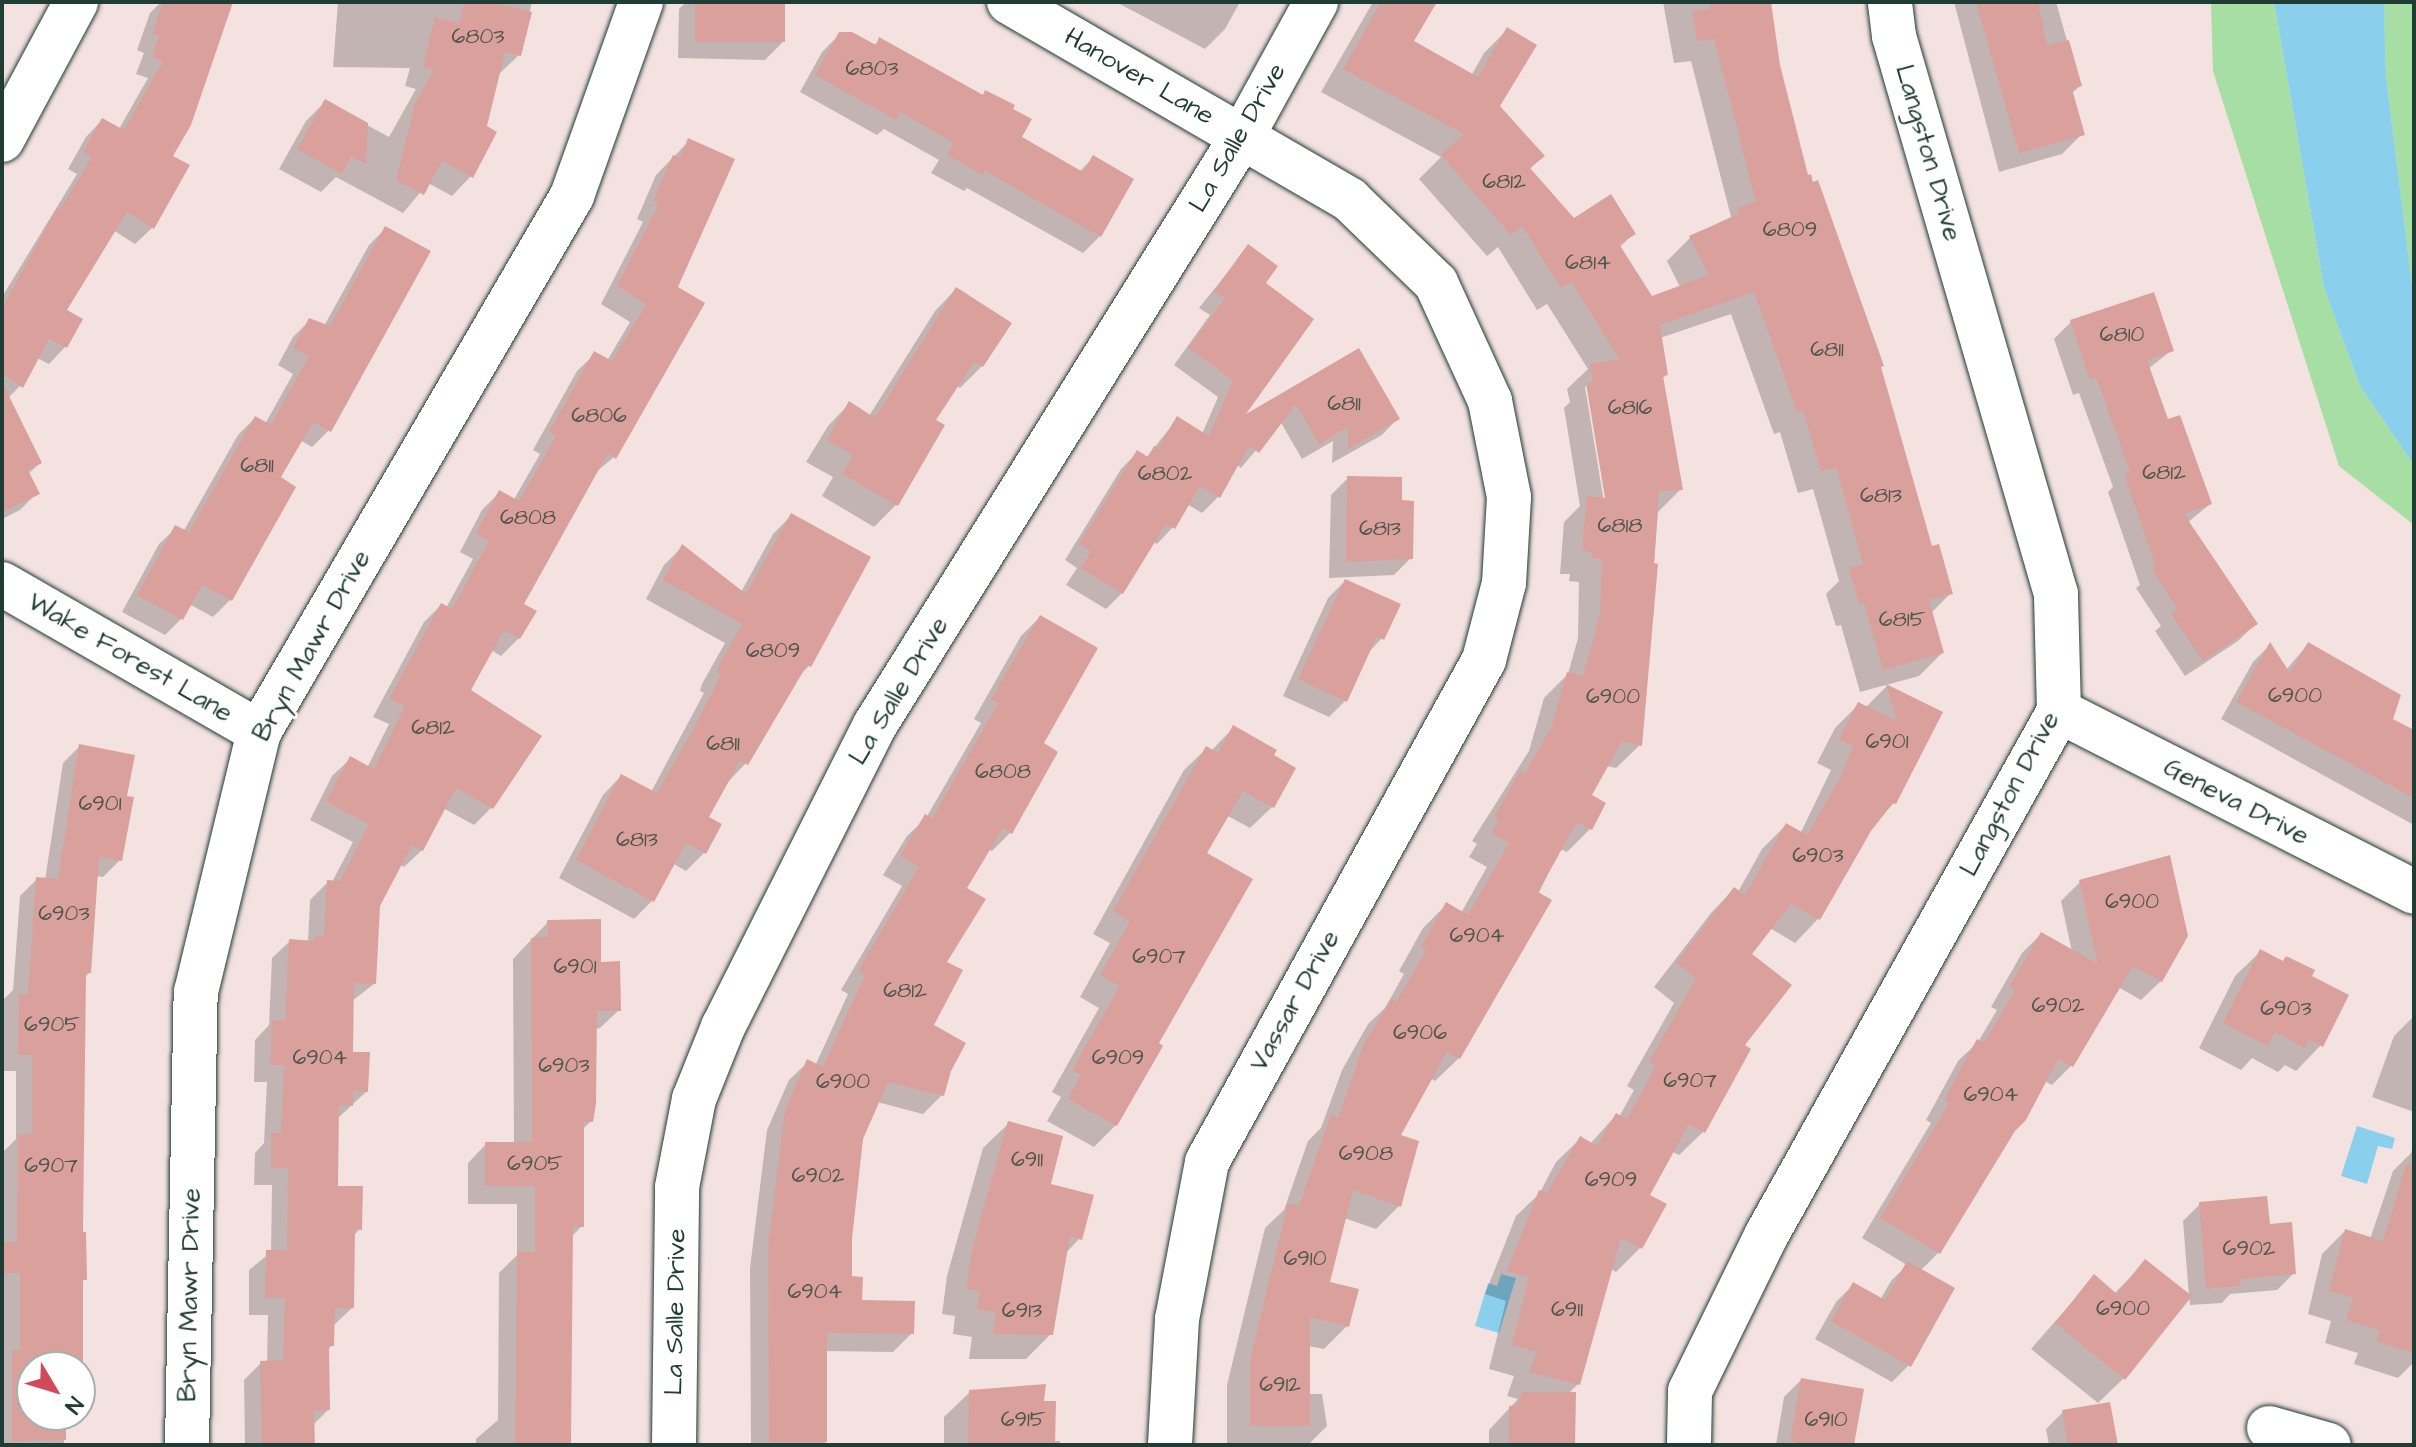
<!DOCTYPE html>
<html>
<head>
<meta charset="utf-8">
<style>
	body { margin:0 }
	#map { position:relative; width:2416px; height:1447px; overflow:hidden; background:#f4e2e1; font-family:"Architects Daughter",sans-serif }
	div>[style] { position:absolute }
	.green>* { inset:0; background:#a6dea3 }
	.water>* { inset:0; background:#8acfeb }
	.shadow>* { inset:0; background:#0003 }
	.building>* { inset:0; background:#daa09c; transform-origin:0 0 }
	.roads { filter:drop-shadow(0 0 2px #1f3d34) drop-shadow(0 0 2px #1f3d34) }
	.minor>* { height:44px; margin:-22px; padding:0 22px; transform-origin:22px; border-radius:22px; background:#fff }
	span { translate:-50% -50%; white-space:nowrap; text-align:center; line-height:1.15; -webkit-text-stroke:6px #fff; paint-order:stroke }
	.number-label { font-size:22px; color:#4e564e }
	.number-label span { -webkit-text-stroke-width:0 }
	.street-label { font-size:26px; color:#1f3d34 }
	.frame { position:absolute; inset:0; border:4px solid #1f3d34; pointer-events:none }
	.north { position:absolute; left:16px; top:1351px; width:80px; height:80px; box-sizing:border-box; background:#fff; border:2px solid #a5b1ae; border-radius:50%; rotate:128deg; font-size:22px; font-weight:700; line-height:32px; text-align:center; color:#1f3d34 }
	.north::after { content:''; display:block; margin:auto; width:28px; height:36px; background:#d1495b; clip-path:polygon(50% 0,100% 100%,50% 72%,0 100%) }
</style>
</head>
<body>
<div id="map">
	<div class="green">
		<i style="clip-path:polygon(2211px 2px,2274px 2px,2324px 288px,2360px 386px,2414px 465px,2414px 525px,2339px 466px,2213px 71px)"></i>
		<i style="clip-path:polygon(2384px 2px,2414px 2px,2414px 301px,2386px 77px)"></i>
	</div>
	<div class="water">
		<i style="clip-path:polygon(2274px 2px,2384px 2px,2386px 77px,2414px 301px,2414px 465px,2360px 386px,2324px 288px)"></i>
		<i style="clip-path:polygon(2357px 1126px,2395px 1138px,2392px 1149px,2378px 1146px,2367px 1184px,2341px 1176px)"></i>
		<i style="clip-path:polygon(1501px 1274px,1516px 1278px,1499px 1333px,1475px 1326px,1488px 1283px,1497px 1286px)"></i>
	</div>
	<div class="shadow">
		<i style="clip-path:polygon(161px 2px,231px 2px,171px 157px,152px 228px,135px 244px,113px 230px,64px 310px,65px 347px,49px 364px,37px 358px,25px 381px,8px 398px,40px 463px,28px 474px,37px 493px,20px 510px,2px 519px,2px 297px,77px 174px,68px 169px,86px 137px,102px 120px,119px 129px,148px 78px,136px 74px,144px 53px,137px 50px,150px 13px)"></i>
		<i style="clip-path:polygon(338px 2px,532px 2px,519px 55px,499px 74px,471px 176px,452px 196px,428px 183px,403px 213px,336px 177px,321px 192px,279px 169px,306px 121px,325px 102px,389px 137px,416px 89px,405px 86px,410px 68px,333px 67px)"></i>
		<i style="clip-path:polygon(686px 2px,783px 2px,782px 43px,765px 60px,678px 58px,679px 9px)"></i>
		<i style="clip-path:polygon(1116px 2px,1240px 2px,1225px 29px,1205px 49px)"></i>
		<i style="clip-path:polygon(evenodd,1373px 2px,1434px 2px,1412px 42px,1471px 76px,1484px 53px,1507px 30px,1498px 106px,1542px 156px,1529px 170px,1573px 220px,1634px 233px,1619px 248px,1651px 298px,1680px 287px,1667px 261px,1691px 237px,1731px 217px,1691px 61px,1674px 63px,1663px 2px,1772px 2px,1769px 5px,1778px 65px,1806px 178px,1879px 369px,1930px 548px,1951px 593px,1931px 613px,1942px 653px,1919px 676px,1860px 692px,1841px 625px,1836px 626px,1826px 594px,1839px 581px,1813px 489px,1798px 493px,1780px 432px,1774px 434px,1731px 314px,1660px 338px,1666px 375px,1662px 379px,1681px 489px,1658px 512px,1640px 745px,1616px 768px,1606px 766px,1589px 796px,1604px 804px,1590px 829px,1567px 852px,1560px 849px,1459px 1058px,1435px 1081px,1430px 1078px,1398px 1136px,1399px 1206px,1376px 1229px,1344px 1218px,1328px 1283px,1347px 1326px,1324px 1349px,1308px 1346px,1308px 1394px,1322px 1394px,1327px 1426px,1308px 1445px,1227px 1445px,1227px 1385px,1265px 1228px,1284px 1210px,1308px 1141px,1321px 1128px,1342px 1070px,1368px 1024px,1385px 1008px,1404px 974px,1399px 971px,1423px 928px,1446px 905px,1461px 913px,1487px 867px,1469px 857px,1477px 844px,1472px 841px,1529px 751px,1544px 698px,1568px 674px,1578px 638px,1579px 582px,1569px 581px,1570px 574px,1560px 574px,1564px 522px,1580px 506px,1564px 408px,1570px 402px,1567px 389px,1588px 369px,1547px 304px,1537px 310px,1498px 247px,1487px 256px,1419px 179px,1441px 157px,1321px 92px,1373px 2px,1589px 383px,1608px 507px,1605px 508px,1585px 387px,1589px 383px)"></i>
		<i style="clip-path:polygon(1954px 2px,2056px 2px,2080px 86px,2071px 94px,2082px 134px,2062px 154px,1999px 172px)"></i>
		<i style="clip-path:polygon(840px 34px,873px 46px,880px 40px,981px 96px,986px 92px,1010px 110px,1020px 137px,1079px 172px,1093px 158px,1100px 236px,1083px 253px,967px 188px,964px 191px,931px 173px,939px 160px,884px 129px,877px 135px,800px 92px,822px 52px)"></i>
		<i style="clip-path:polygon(689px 141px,676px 288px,614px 457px,595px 473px,522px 605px,519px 638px,501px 656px,491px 650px,469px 690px,492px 807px,474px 825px,443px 808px,422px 850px,404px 867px,399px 864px,378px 906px,374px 984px,352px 1001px,351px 1054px,367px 1091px,337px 1119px,336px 1188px,360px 1229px,353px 1236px,352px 1308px,334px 1325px,332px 1345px,327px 1351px,328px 1410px,313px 1425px,313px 1445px,245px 1445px,244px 1380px,261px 1363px,267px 1363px,268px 1315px,249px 1315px,249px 1270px,271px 1252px,272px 1185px,254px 1185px,255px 1153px,264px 1143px,267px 1082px,254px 1082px,255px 1040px,269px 1025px,272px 958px,290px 941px,308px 942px,310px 900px,328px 882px,332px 882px,353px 842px,310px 820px,332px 776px,350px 759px,367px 768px,389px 724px,373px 717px,424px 622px,441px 605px,446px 608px,473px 559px,460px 552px,482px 510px,499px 493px,513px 501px,540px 454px,533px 450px,577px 371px,595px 354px,607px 361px,630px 322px,601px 304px,643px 222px,637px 219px,656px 175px)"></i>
		<i style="clip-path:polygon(386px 228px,329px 430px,312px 447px,300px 440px,278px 478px,230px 600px,213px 617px,189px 604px,181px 619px,165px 635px,122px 612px,159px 544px,176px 528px,183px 532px,238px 435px,255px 418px,265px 424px,293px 374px,278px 365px,293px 337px,310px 320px,324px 326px,369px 245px)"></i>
		<i style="clip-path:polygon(1248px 247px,1263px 284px,1239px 420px,1358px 350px,1398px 418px,1382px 435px,1332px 463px,1333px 441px,1302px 459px,1280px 421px,1241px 468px,1236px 464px,1218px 497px,1202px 513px,1187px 504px,1173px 527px,1157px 544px,1153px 542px,1122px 593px,1106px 609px,1066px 585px,1077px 568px,1065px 560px,1121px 469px,1137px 453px,1146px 458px,1177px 419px,1202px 434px,1218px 397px,1174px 365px,1210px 315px,1199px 308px)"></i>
		<i style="clip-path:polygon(956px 289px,982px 366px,960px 388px,956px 385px,933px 421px,942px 426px,896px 505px,874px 527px,822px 496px,833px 477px,806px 462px,828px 426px,849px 404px,869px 416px,935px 311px)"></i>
		<i style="clip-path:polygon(2153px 294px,2172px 350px,2148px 369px,2167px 422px,2210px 504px,2187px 523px,2255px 624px,2238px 641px,2185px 676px,2155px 631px,2161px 626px,2136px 588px,2140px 585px,2108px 492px,2113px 487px,2079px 393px,2073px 395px,2054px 339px,2071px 322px)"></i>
		<i style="clip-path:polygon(1348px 478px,1400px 502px,1411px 558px,1394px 575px,1329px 578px,1331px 495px)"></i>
		<i style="clip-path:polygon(791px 516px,809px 666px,796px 679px,746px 763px,728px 782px,706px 818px,705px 852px,686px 871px,672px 863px,652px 901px,634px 919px,559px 878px,603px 795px,621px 776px,651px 792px,704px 693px,700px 691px,702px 684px,725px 643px,646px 599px,664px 565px,682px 547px,741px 592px,773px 534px)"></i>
		<i style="clip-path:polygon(1345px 581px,1382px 638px,1367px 654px,1346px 700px,1329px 717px,1283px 696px,1328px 598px)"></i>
		<i style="clip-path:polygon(1040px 617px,1041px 744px,1011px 832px,992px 851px,988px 849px,965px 888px,931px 1026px,949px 1070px,942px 1095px,923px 1114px,877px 1102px,861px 1138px,850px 1239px,850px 1278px,860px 1302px,912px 1333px,893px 1352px,825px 1351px,825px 1445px,751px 1445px,750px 1268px,767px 1130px,789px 1080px,808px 1062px,815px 1066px,848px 994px,841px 990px,902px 886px,883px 875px,907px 836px,926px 818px,981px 723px,974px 719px,1021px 636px)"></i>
		<i style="clip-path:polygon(2308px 644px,2391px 720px,2414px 732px,2414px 825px,2221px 719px,2253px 662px,2269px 646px,2286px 670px)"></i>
		<i style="clip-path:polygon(1887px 686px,1940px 712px,1894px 803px,1875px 822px,1818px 919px,1795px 943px,1770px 928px,1749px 955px,1742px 1046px,1703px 1132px,1679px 1155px,1671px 1151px,1647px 1195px,1640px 1248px,1616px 1272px,1611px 1269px,1578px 1384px,1568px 1394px,1574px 1445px,1489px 1445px,1489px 1430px,1518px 1399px,1507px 1396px,1514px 1376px,1489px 1369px,1506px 1301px,1485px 1294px,1516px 1216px,1539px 1194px,1556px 1162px,1580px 1139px,1590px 1144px,1616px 1115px,1619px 1117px,1634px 1090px,1627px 1086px,1674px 1003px,1654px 987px,1711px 913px,1734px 889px,1738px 892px,1762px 849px,1786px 825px,1800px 834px,1831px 770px,1817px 763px,1835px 728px,1858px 705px,1865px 708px)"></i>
		<i style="clip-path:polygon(1234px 727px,1272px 756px,1272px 807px,1250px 828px,1226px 815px,1204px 854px,1156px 1044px,1116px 1125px,1094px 1147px,1047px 1121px,1061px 1097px,1052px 1092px,1099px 1008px,1080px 997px,1110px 943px,1093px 934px,1184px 770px,1206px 749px,1211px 751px)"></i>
		<i style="clip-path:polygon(80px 746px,125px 797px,120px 860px,103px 877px,96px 876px,90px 972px,84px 978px,81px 1234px,85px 1279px,81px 1283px,80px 1398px,80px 1367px,32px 1367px,32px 1415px,64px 1415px,64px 1445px,2px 1445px,2px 1153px,16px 1139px,16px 1071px,2px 1071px,3px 1000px,13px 990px,20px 896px,37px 879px,45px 880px,63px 763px)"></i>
		<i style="clip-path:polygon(2080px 882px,2161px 981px,2141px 1000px,2118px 987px,2071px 1066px,2052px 1085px,2044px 1081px,1938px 1253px,1920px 1271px,1909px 1365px,1892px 1382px,1815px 1339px,1836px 1302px,1853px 1285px,1880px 1300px,1891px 1281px,1907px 1265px,1862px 1238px,1931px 1123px,1926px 1120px,1958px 1061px,1978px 1042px,1997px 1010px,1991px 1007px,2022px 953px,2041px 934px,2072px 952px,2061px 901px)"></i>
		<i style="clip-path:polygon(548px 922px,600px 964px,619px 1010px,600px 1028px,595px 1029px,591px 1121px,582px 1130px,582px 1226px,571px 1237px,569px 1445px,476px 1445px,476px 1439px,498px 1420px,499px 1273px,517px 1255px,517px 1204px,468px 1204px,468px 1163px,486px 1144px,514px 1144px,513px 959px)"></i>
		<i style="clip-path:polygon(2261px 951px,2310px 976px,2321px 1045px,2296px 1071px,2285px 1065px,2278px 1072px,2252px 1058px,2241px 1070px,2199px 1048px,2235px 976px)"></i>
		<i style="clip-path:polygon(2414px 1016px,2414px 1112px,2372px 1097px,2394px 1036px)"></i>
		<i style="clip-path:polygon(1009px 1123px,1080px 1238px,1065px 1254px,1051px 1334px,1026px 1359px,969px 1359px,972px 1337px,953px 1334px,955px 1316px,942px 1314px,947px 1276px,983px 1148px)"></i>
		<i style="clip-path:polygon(2414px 1143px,2414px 1362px,2398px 1378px,2354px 1364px,2358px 1353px,2325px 1343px,2331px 1321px,2308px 1314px,2322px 1254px,2345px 1231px,2370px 1239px,2393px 1171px,2411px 1153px)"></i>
		<i style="clip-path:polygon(2200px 1204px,2268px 1226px,2294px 1273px,2277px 1290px,2230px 1294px,2222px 1303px,2190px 1305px,2189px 1296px,2124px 1378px,2098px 1403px,2031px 1349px,2094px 1277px,2114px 1294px,2146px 1261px,2189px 1296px,2183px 1221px)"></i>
		<i style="clip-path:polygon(1801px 1380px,1852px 1445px,1776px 1445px,1784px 1397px)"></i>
		<i style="clip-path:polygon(970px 1392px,1041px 1403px,1053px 1441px,1060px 1441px,1060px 1445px,944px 1445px,944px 1417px)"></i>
		<i style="clip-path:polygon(2063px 1412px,2116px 1445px,2049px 1445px,2046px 1429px)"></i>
	</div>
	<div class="building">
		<i style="clip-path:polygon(163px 2px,233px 2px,191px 125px,173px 156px,190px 165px,154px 229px,127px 212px,67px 310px,83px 319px,67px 348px,49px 339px,23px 388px,2px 374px,2px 308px,57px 208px,60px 210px,92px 157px,83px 152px,102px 118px,124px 130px,163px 61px,152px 57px,159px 36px,152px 34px)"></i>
		<i style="clip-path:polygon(464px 2px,490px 2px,532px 12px,521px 56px,505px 52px,487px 126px,497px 132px,473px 178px,442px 161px,424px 195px,396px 180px,415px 103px,434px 70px,423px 67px,435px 17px,459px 23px)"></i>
		<i style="left:695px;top:2px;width:90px;height:40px"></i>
		<i style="clip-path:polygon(1381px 2px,1437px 2px,1414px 41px,1478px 77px,1507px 27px,1537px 45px,1500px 106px,1545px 156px,1530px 168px,1574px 218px,1611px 194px,1636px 234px,1619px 244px,1652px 296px,1709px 275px,1689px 236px,1739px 214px,1737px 208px,1756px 202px,1714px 39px,1697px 41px,1692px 11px,1710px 9px,1709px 2px,1771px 2px,1780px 65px,1808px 175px,1811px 174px,1813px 182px,1818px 180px,1884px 366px,1881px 367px,1932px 546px,1939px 544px,1953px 594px,1929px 600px,1944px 653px,1883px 670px,1864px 603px,1859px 604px,1849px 568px,1863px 564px,1836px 467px,1821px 471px,1803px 410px,1797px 412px,1754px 292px,1660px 325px,1668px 375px,1663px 376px,1683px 490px,1659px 491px,1654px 563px,1658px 564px,1642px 746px,1622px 741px,1592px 795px,1606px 803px,1592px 830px,1577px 822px,1538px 892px,1552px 900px,1460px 1059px,1447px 1052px,1401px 1135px,1419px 1141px,1401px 1207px,1353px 1190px,1330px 1282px,1359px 1289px,1349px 1327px,1310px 1317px,1310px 1426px,1250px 1426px,1250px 1360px,1288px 1203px,1299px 1206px,1331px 1115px,1338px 1118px,1364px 1044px,1391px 999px,1397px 1001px,1426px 950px,1421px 947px,1446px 902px,1468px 915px,1509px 843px,1491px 833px,1499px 820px,1494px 817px,1520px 771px,1525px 773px,1552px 726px,1567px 672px,1583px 676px,1600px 613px,1602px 559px,1591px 558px,1592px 552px,1582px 551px,1587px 496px,1605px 498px,1586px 383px,1593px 382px,1590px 364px,1620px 359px,1571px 282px,1561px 288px,1522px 226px,1511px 235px,1441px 155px,1464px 134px,1343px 69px)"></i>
		<i style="clip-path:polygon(1976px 2px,2038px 2px,2047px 46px,2069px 40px,2082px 86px,2072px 89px,2085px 135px,2019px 153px)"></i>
		<i style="clip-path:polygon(839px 32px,852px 32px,876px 45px,879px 37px,983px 95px,985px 90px,1015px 105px,1013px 109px,1032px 119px,1022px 137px,1083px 172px,1093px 155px,1134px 179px,1101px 237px,985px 171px,983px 175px,947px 155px,954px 143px,900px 112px,896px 120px,815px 75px)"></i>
		<i style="clip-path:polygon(325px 99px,368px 123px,366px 164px,351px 156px,342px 174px,297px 149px)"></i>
		<i style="clip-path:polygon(688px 138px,735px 159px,678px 287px,705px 303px,616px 459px,608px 453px,524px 604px,537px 611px,520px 639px,504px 630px,471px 690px,542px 736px,493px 809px,456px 788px,423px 851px,412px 845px,380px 906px,376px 984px,354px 983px,353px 1052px,370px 1052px,368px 1092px,353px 1091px,353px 1106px,339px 1105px,338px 1186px,363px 1186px,362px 1230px,355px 1229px,354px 1308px,335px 1308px,334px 1346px,329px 1346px,330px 1410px,314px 1411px,315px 1445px,262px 1445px,260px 1361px,283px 1360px,284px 1332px,285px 1298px,265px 1298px,266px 1250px,287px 1250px,288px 1168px,271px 1168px,271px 1133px,281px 1133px,284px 1065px,270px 1065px,272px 1020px,285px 1021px,289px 939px,315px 941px,315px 936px,324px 937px,327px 880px,340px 881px,369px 824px,326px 802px,350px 756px,374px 769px,405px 706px,389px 699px,441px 603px,452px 609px,489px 541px,476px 534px,499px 490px,519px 501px,556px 436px,549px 432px,594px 351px,612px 361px,646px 304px,617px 286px,659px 204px,653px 201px,673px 155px,680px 158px)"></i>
		<i style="clip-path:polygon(385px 226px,431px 251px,331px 432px,313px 422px,281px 477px,296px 487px,232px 601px,202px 585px,183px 620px,137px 595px,175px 525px,189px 532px,255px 416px,271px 425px,309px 356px,293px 348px,309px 318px,330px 326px)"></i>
		<i style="clip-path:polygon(1248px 244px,1278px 266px,1266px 283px,1314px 319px,1246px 414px,1359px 348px,1400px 419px,1348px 449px,1348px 427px,1319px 444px,1296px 404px,1259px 453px,1249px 446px,1220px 498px,1200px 486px,1175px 529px,1166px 524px,1123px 594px,1081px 568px,1091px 551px,1079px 544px,1137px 450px,1148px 457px,1154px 446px,1158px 448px,1177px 416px,1209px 436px,1233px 380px,1188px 348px,1225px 298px,1214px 291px)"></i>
		<i style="clip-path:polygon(956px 287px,1012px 323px,983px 367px,974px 362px,936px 420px,945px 425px,898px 506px,842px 474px,853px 455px,827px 440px,849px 401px,875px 418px)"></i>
		<i style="clip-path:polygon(2154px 292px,2174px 351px,2147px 360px,2168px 419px,2180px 415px,2212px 504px,2184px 514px,2258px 624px,2203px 661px,2171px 613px,2177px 608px,2152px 570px,2156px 567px,2124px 474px,2130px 472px,2096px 377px,2090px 380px,2070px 320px)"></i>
		<i style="clip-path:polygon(2px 382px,42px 463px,28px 470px,40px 494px,2px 512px)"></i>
		<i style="clip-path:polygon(1347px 476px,1402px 477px,1402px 500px,1414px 501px,1413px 559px,1346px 562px)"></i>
		<i style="clip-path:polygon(791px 513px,871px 557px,811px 667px,807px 665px,748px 765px,740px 761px,709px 817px,722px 824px,706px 854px,686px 843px,654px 902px,576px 860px,621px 774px,657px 793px,694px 728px,721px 675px,717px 672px,720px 663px,742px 624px,663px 580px,682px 544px,746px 594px)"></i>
		<i style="clip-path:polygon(1345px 579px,1401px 604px,1384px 640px,1377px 636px,1347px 702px,1298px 679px)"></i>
		<i style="clip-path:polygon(1040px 615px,1098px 648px,1044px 743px,1058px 752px,1012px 834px,1003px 828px,967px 888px,986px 899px,947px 962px,963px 970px,934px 1025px,966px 1043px,951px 1071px,944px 1096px,888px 1082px,863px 1139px,852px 1239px,852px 1276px,863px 1277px,862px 1300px,915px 1301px,914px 1334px,827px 1333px,827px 1442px,769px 1442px,768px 1248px,785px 1110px,807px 1059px,823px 1067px,865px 975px,858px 971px,919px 867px,900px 856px,925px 814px,932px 819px,998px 703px,991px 699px)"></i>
		<i style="clip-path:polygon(2270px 642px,2290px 673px,2308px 642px,2401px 695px,2393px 719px,2414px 730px,2414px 798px,2236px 702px)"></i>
		<i style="clip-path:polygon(1886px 684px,1943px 712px,1896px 804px,1893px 803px,1871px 831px,1820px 920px,1791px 904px,1752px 954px,1792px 985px,1745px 1045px,1751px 1049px,1705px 1133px,1689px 1124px,1650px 1195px,1667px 1204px,1642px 1249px,1621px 1238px,1580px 1385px,1529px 1372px,1537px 1352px,1512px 1345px,1529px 1277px,1507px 1271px,1539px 1190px,1547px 1193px,1580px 1136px,1597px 1146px,1616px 1113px,1627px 1119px,1656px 1066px,1649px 1062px,1696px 978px,1676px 963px,1734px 887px,1745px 895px,1786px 823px,1807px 835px,1841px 776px,1853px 746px,1839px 739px,1858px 702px,1897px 721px)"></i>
		<i style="clip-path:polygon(1233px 725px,1277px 750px,1274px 755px,1296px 768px,1274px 808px,1243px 791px,1207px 853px,1253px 879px,1159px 1043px,1163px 1046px,1117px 1126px,1068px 1099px,1081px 1075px,1072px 1070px,1120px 986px,1100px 975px,1130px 921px,1113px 911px,1206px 746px,1218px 753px)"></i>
		<i style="clip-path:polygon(79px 744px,135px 755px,127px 796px,134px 797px,122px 861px,99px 857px,91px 973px,86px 973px,83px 1232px,86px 1232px,87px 1280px,83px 1280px,83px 1398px,80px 1398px,80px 1367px,32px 1367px,32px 1415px,66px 1415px,66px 1440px,12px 1441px,12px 1350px,20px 1350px,20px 1273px,2px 1273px,2px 1242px,17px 1242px,18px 1134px,32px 1134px,32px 1055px,18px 1055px,19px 994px,28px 994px,36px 877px,58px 879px)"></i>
		<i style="clip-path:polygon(2170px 855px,2188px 936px,2162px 982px,2133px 966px,2073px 1067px,2058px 1059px,2026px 1120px,2015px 1131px,1940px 1254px,1880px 1218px,1949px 1103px,1944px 1100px,1977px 1039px,1984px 1043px,2015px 990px,2009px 987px,2041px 932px,2098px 964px,2079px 880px)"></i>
		<i style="clip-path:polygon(601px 919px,601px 962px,620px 961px,621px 1011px,597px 1011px,596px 1104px,593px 1122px,584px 1122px,584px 1227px,573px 1226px,571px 1445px,515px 1445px,517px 1252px,535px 1252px,535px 1186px,485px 1186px,485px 1142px,532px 1142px,531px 938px,548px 937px,547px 920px)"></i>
		<i style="clip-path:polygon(2260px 949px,2283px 961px,2286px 956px,2315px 970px,2312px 976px,2349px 995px,2323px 1047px,2309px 1040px,2305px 1048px,2275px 1032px,2268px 1046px,2223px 1023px)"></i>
		<i style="clip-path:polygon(1008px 1121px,1063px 1136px,1051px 1184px,1094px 1195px,1082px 1240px,1070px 1236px,1053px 1335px,993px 1334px,996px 1312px,977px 1309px,980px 1291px,966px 1289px,972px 1249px)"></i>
		<i style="clip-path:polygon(2406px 1165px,2414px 1166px,2414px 1353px,2376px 1341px,2380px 1330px,2346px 1320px,2353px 1298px,2329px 1291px,2345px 1229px,2383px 1241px)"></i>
		<i style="clip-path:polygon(2267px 1196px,2270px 1224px,2292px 1222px,2296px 1274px,2240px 1279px,2241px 1286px,2206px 1289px,2199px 1202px)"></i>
		<i style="clip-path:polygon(2145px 1259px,2192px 1296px,2125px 1380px,2055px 1323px,2094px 1274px,2117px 1294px)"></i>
		<i style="clip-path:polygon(1907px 1261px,1955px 1288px,1911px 1367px,1831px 1321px,1853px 1282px,1885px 1300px)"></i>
		<i style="clip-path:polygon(1801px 1378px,1864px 1389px,1854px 1445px,1804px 1445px,1790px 1440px)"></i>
		<i style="clip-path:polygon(1046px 1384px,1044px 1401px,1056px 1401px,1055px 1445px,968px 1445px,969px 1390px)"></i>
		<i style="clip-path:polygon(1522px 1392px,1576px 1392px,1575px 1445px,1509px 1445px,1509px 1406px,1517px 1406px)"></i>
		<i style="clip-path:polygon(2110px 1402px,2118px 1445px,2068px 1445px,2062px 1410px)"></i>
	</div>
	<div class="roads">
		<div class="minor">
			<i style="left:1009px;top:2px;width:394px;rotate:30.1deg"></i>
			<i style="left:1350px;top:200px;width:120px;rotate:44deg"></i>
			<i style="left:1436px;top:283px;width:130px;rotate:65.4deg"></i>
			<i style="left:1490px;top:401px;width:98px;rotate:78.8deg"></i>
			<i style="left:1509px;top:497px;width:86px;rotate:93.3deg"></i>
			<i style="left:1504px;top:583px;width:80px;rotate:104.6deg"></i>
			<i style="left:1484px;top:660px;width:573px;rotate:118.89deg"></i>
			<i style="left:1207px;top:1162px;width:160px;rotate:100.8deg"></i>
			<i style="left:1177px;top:1319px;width:126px;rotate:93.2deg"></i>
			<i style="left:2px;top:140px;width:157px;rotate:-61.8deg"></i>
			<i style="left:2px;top:584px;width:297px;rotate:29.9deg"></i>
			<i style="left:2059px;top:711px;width:398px;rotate:27deg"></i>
			<i style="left:2269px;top:1428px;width:62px;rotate:15.8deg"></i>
			<i style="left:187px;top:1445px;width:453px;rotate:-88.9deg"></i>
			<i style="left:196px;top:992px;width:268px;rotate:-76.4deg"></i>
			<i style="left:259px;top:732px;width:621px;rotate:-59.72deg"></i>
			<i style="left:572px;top:196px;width:206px;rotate:-70.4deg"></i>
			<i style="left:674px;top:1445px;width:258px;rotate:-89.3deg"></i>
			<i style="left:677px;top:1187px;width:90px;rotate:-79.1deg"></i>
			<i style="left:694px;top:1099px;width:78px;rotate:-68.1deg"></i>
			<i style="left:723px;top:1027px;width:338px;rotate:-63.3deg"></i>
			<i style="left:875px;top:725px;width:695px;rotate:-58.05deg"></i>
			<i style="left:1243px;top:135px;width:152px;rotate:-61.2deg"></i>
			<i style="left:1689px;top:1445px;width:54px;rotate:-88.9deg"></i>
			<i style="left:1690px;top:1391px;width:175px;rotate:-63.9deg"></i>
			<i style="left:1767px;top:1234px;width:599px;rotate:-60.82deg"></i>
			<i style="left:2059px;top:711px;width:117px;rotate:-91.5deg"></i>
			<i style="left:2056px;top:594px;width:581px;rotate:-106.19deg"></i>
			<i style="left:1894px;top:36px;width:34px;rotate:-97deg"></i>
		</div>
	</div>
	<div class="number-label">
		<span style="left:478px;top:37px">6803</span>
		<span style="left:872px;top:69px">6803</span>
		<span style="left:1504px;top:182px">6812</span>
		<span style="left:1790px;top:230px">6809</span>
		<span style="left:1588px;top:263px">6814</span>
		<span style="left:2122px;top:335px">6810</span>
		<span style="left:1827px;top:350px">6811</span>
		<span style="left:1344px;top:404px">6811</span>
		<span style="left:1630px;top:408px">6816</span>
		<span style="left:599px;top:416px">6806</span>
		<span style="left:257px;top:466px">6811</span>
		<span style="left:2164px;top:473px">6812</span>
		<span style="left:1165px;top:474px">6802</span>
		<span style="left:1881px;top:496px">6813</span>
		<span style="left:528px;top:518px">6808</span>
		<span style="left:1620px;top:526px">6818</span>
		<span style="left:1380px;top:529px">6813</span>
		<span style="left:1902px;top:620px">6815</span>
		<span style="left:773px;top:651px">6809</span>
		<span style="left:2295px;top:696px">6900</span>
		<span style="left:1613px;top:697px">6900</span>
		<span style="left:433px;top:728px">6812</span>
		<span style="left:1887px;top:742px">6901</span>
		<span style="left:723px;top:744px">6811</span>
		<span style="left:1003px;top:772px">6808</span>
		<span style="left:100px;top:804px">6901</span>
		<span style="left:637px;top:840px">6813</span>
		<span style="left:1818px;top:856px">6903</span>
		<span style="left:2132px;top:902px">6900</span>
		<span style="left:64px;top:914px">6903</span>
		<span style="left:1477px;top:936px">6904</span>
		<span style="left:1159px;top:957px">6907</span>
		<span style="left:575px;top:967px">6901</span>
		<span style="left:905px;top:991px">6812</span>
		<span style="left:2058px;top:1006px">6902</span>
		<span style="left:2286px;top:1009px">6903</span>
		<span style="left:52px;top:1025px">6905</span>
		<span style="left:1420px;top:1033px">6906</span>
		<span style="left:320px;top:1058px">6904</span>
		<span style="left:1118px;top:1058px">6909</span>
		<span style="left:564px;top:1066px">6903</span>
		<span style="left:1690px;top:1081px">6907</span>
		<span style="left:843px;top:1082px">6900</span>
		<span style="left:1991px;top:1095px">6904</span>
		<span style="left:1366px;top:1154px">6908</span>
		<span style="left:1027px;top:1160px">6911</span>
		<span style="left:535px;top:1164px">6905</span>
		<span style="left:51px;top:1166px">6907</span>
		<span style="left:818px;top:1176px">6902</span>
		<span style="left:1611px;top:1180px">6909</span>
		<span style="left:2249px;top:1249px">6902</span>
		<span style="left:1305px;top:1259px">6910</span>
		<span style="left:815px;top:1292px">6904</span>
		<span style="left:2123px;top:1309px">6900</span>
		<span style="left:1567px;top:1310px">6911</span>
		<span style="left:1022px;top:1311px">6913</span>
		<span style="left:1280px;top:1385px">6912</span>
		<span style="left:1023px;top:1420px">6915</span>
		<span style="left:1826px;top:1420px">6910</span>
	</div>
	<div class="street-label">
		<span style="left:1139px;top:77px;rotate:30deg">Hanover Lane</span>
		<span style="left:1238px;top:138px;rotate:-60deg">La Salle Drive</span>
		<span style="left:1928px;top:153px;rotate:74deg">Langston Drive</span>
		<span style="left:312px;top:646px;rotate:-61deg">Bryn Mawr Drive</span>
		<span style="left:130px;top:658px;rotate:30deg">Wake Forest Lane</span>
		<span style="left:899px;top:691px;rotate:-59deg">La Salle Drive</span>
		<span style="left:2010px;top:794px;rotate:-62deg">Langston Drive</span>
		<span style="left:2236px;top:802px;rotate:27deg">Geneva Drive</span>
		<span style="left:1295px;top:1001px;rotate:-61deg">Vassar Drive</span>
		<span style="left:190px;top:1295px;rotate:-89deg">Bryn Mawr Drive</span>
		<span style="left:676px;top:1312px;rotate:-89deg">La Salle Drive</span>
	</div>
	<div class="frame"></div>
	<div class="north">N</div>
</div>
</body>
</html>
